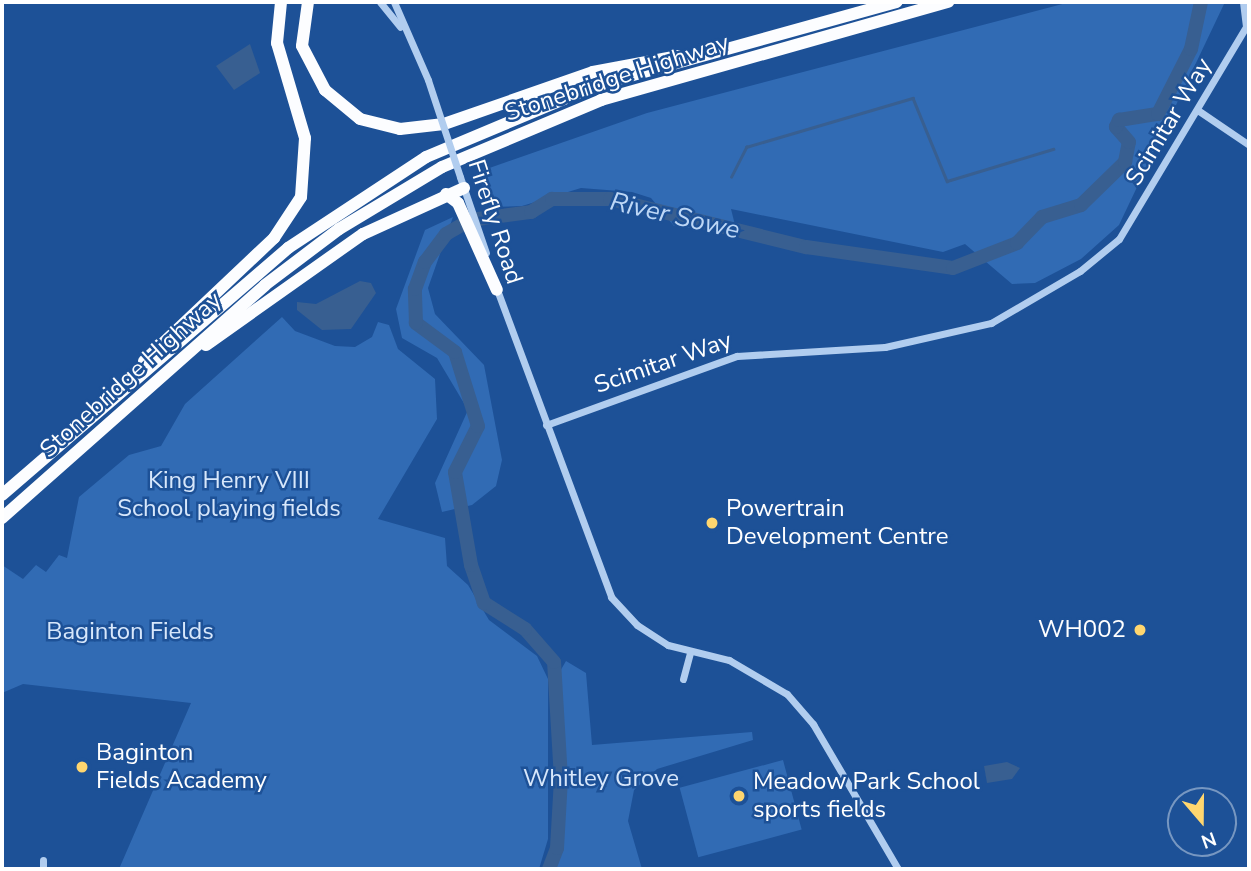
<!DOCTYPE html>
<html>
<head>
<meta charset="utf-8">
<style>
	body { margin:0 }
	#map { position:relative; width:1251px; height:871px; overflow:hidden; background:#1d5197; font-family:"Nunito Sans",sans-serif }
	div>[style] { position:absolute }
	.green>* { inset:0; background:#316bb4; transform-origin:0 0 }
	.water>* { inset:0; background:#385f91 }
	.stream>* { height:2.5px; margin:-1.25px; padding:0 1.25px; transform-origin:1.25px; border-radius:1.25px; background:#385f91 }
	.river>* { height:14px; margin:-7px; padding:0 7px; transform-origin:7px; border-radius:7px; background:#385f91 }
	.minor>* { height:7px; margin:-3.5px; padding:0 3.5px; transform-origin:3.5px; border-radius:3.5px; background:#b1cdef }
	.trunk>* { height:12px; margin:-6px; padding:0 6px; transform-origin:6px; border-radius:6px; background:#fcfdff }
	.minor-bridge>* { height:7px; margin:-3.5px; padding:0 3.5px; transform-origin:3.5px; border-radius:3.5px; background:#b1cdef }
	.dots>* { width:19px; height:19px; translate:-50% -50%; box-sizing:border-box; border:4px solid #1d5197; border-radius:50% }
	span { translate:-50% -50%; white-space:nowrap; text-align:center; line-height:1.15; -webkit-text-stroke:5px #1d5197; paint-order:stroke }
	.street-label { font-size:24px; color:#fff }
	.park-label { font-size:24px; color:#d7e7fb }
	.poi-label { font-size:24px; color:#fff }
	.left { translate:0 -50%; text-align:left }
	.right { translate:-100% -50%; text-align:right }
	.water-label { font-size:26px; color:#bdd7f6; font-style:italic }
	.frame { position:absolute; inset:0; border:4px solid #fff; pointer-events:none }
	.north { position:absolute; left:1167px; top:787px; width:70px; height:70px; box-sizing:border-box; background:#1d5197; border:2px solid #7797c1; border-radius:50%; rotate:160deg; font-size:19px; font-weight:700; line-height:28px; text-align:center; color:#fff }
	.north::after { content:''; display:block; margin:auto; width:24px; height:32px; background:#ffd66f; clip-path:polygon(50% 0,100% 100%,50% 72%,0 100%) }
</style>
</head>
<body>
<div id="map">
	<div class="green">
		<i style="clip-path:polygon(1070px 2px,1225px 2px,1119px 225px,1081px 259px,1035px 283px,1012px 284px,965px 244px,943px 252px,731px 209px,737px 233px,674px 226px,651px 198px,632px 192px,581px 188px,522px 206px,490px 207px,478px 172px,647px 113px)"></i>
		<i style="clip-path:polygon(453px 217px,428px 288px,435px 314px,484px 365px,502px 460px,496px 486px,472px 505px,442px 512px,435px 483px,468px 410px,437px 358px,402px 338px,396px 309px,425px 230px)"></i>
		<i style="clip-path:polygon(282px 317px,295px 331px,335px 346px,355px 347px,372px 337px,378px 322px,389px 325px,398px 349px,435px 379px,437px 419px,378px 519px,445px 538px,447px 566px,468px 585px,489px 620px,537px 656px,548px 679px,548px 839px,539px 869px,119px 869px,191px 703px,23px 684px,2px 693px,2px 565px,23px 579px,36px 565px,46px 572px,59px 555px,67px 558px,79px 497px,129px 455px,161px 446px,185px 404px)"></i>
		<i style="clip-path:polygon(566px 661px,586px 673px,592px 745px,752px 732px,753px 740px,657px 769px,634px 790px,628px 821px,642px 869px,553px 869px,566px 811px,559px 673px)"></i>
		<i style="left:783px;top:760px;width:72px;height:107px;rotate:75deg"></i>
	</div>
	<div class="water">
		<i style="clip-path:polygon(250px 44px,260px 73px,234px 90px,216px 66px)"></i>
		<i style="clip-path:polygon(360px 281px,371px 283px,376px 293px,351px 329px,322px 330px,297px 310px,297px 302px,316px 304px)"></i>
		<i style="clip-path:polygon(1007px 762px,1020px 768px,1012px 779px,987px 783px,984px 766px)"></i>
	</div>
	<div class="stream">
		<i style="left:731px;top:177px;width:34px;rotate:-63deg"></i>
		<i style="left:746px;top:147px;width:174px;rotate:-16.4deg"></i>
		<i style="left:913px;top:98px;width:90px;rotate:67.7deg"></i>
		<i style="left:947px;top:181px;width:111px;rotate:-16.8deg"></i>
	</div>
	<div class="river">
		<i style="left:549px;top:869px;width:22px;rotate:-69deg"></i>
		<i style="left:557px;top:848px;width:69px;rotate:-86.7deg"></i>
		<i style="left:561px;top:779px;width:117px;rotate:-93.4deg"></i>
		<i style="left:554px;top:662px;width:44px;rotate:-131.3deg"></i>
		<i style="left:525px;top:629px;width:49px;rotate:-147.6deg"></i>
		<i style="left:484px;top:603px;width:40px;rotate:-108.9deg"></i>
		<i style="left:471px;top:565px;width:94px;rotate:-99.8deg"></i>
		<i style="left:455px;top:472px;width:51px;rotate:-63.4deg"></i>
		<i style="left:478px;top:426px;width:77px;rotate:-107.3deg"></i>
		<i style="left:455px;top:352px;width:49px;rotate:-143.4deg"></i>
		<i style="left:416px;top:323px;width:34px;rotate:-92deg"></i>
		<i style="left:415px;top:289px;width:29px;rotate:-70deg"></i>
		<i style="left:425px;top:262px;width:35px;rotate:-53deg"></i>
		<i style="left:446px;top:234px;width:28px;rotate:-30deg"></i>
		<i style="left:470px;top:220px;width:62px;rotate:-7.5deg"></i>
		<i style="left:531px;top:212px;width:25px;rotate:-32deg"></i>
		<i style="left:552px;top:199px;width:58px"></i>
		<i style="left:610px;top:199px;width:202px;rotate:13.8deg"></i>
		<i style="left:806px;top:247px;width:148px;rotate:8.1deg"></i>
		<i style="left:953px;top:268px;width:69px;rotate:-21.3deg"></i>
		<i style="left:1017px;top:243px;width:36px;rotate:-46deg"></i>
		<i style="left:1042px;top:217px;width:41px;rotate:-17.1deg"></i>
		<i style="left:1081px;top:205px;width:62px;rotate:-44.3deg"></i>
		<i style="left:1125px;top:162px;width:20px;rotate:-79deg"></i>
		<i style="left:1129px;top:142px;width:20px;rotate:-131deg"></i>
		<i style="left:1116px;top:127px;width:8px;rotate:-67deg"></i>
		<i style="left:1119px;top:120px;width:39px;rotate:-9deg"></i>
		<i style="left:1158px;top:114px;width:73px;rotate:-63.1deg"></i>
		<i style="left:1191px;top:49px;width:48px;rotate:-78deg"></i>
	</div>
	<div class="minor">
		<i style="left:380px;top:2px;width:32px;rotate:51deg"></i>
		<i style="left:394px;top:2px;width:85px;rotate:66.4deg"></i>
		<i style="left:1243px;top:2px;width:23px;rotate:83deg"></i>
		<i style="left:1199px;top:111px;width:60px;rotate:34.2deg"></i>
		<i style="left:460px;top:177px;width:80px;rotate:71.1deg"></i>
		<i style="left:496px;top:287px;width:331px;rotate:69.6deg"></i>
		<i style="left:611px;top:597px;width:38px;rotate:47deg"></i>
		<i style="left:637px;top:625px;width:37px;rotate:33deg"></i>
		<i style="left:668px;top:645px;width:63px;rotate:13.8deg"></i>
		<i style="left:729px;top:660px;width:67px;rotate:30.4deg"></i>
		<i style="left:787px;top:694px;width:40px;rotate:49deg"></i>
		<i style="left:813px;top:724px;width:168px;rotate:59.6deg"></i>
		<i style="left:546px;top:425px;width:203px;rotate:-19.9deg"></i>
		<i style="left:737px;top:356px;width:148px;rotate:-3.5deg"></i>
		<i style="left:885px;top:347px;width:109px;rotate:-12.8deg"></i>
		<i style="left:991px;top:323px;width:103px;rotate:-30.3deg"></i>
		<i style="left:1080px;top:271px;width:50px;rotate:-39.4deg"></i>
		<i style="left:1119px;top:239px;width:253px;rotate:-59.1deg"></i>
		<i style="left:683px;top:679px;width:28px;rotate:-75deg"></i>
		<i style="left:43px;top:869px;width:9px;rotate:-90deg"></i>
	</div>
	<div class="trunk">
		<i style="left:308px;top:2px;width:44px;rotate:97.8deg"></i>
		<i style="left:302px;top:46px;width:50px;rotate:62.4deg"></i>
		<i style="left:325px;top:90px;width:45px;rotate:39.6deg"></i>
		<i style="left:360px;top:119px;width:41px;rotate:14deg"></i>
		<i style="left:400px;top:129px;width:44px;rotate:-6.5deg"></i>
		<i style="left:444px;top:124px;width:158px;rotate:-19.2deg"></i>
		<i style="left:593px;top:72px;width:86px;rotate:-10.7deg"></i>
		<i style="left:446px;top:194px;width:15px;rotate:37deg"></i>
		<i style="left:458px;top:203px;width:95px;rotate:65.9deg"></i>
		<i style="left:206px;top:345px;width:192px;rotate:-35.3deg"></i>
		<i style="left:363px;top:234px;width:111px;rotate:-24.5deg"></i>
		<i style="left:144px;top:361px;width:179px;rotate:-43.4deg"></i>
		<i style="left:274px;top:238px;width:49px;rotate:-56.6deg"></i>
		<i style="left:301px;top:197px;width:59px;rotate:-86.1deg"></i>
		<i style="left:305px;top:138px;width:99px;rotate:-106.4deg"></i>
		<i style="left:277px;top:43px;width:41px;rotate:-84.4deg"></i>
		<i style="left:2px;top:495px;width:378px;rotate:-40.8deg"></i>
		<i style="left:288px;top:248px;width:165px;rotate:-33.4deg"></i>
		<i style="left:426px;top:157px;width:186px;rotate:-22.8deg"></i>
		<i style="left:597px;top:85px;width:311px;rotate:-15.5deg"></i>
		<i style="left:2px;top:518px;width:351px;rotate:-41.5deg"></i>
		<i style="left:265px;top:285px;width:93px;rotate:-37.1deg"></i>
		<i style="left:339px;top:229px;width:120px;rotate:-31deg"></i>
		<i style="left:442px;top:167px;width:173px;rotate:-22.8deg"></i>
		<i style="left:601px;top:100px;width:361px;rotate:-15.8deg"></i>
	</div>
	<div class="minor-bridge">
		<i style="left:428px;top:80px;width:102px;rotate:71.7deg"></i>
	</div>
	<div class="dots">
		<i style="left:712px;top:523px;background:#ffd66f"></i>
		<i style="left:1140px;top:630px;background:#ffd66f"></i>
		<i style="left:82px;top:767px;background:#ffd66f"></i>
		<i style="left:739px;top:796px;background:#ffd66f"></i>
	</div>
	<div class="street-label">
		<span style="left:617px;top:78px;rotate:-18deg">Stonebridge Highway</span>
		<span style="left:1169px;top:122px;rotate:-59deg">Scimitar Way</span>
		<span style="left:495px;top:222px;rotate:72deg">Firefly Road</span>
		<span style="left:663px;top:363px;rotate:-19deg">Scimitar Way</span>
		<span style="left:131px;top:375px;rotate:-42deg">Stonebridge Highway</span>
	</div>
	<div class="park-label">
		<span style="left:229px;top:495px">King Henry VIII<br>School playing fields</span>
		<span style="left:130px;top:632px">Baginton Fields</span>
		<span style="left:601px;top:779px">Whitley Grove</span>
	</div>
	<div class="poi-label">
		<span class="left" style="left:726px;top:523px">Powertrain<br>Development Centre</span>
		<span class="right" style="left:1126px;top:630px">WH002</span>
		<span class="left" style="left:96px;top:767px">Baginton<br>Fields Academy</span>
		<span class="left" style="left:753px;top:796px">Meadow Park School<br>sports fields</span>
	</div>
	<div class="water-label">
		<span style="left:675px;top:216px;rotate:13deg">River Sowe</span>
	</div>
	<div class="frame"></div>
	<div class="north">N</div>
</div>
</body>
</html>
